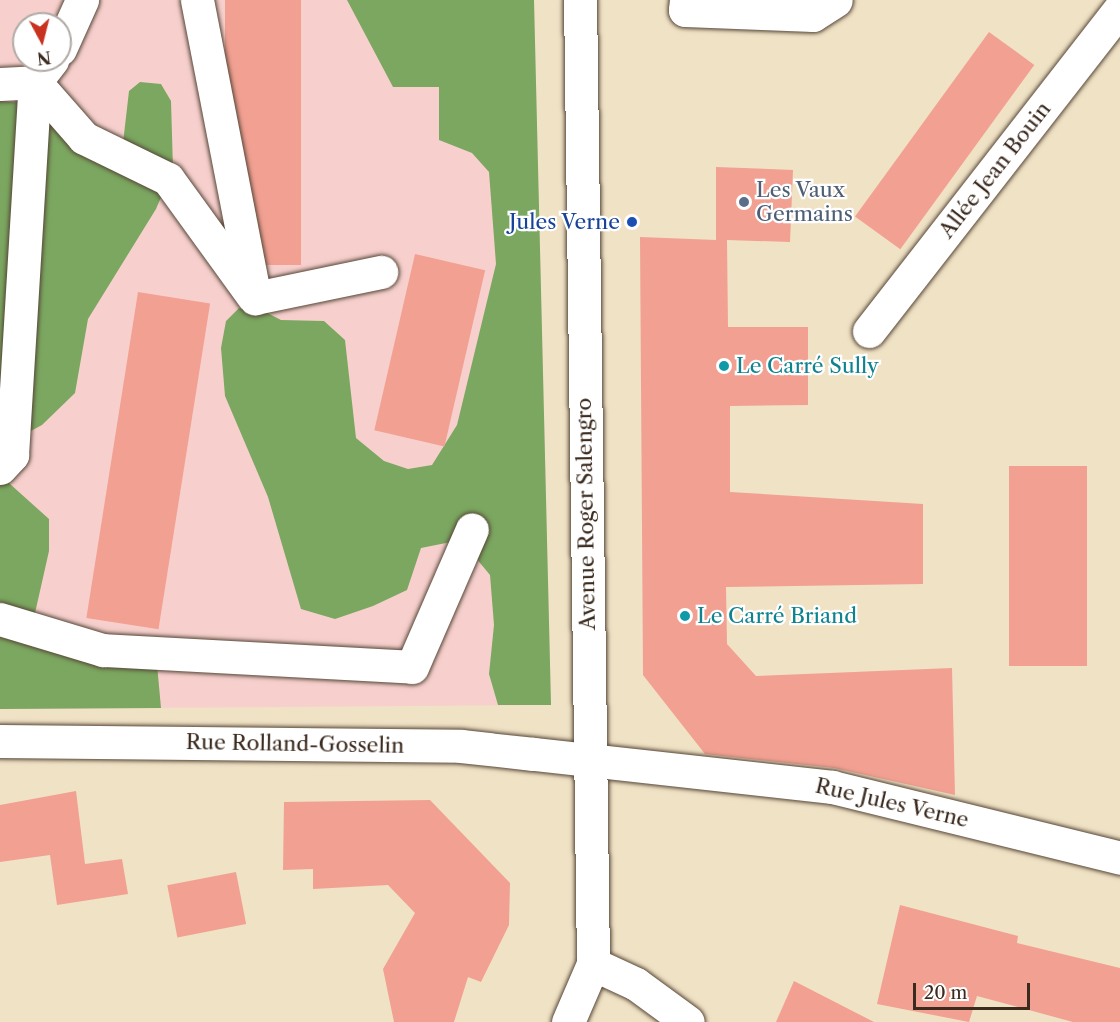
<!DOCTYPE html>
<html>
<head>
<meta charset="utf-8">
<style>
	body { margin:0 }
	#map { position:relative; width:1120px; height:1022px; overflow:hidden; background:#f0e2c5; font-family:"Libre Caslon Text",serif }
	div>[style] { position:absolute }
	.built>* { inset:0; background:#f7d0ce }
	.forest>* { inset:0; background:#7ba760 }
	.building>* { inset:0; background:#f2a092; transform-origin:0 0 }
	.roads { filter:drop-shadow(0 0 2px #564637) drop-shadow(0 0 2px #564637) }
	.minor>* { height:33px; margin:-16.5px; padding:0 16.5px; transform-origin:16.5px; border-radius:16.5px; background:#fff }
	.major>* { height:33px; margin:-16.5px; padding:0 16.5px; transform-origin:16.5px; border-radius:16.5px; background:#fff }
	.dots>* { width:16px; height:16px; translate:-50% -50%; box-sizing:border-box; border:3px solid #fff; border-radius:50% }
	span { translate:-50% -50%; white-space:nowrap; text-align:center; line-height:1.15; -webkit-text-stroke:4.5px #fff; paint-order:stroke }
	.street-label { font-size:21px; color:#3b2a1e }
	.service-label { font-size:21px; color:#4e5e75 }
	.left { translate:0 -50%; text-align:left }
	.transit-label { font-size:21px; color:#164399 }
	.right { translate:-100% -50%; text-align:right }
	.culture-label { font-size:21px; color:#0d838f }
	.north { position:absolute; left:12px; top:12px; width:60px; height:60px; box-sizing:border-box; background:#fff; border:2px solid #b1aaa5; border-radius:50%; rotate:173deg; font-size:16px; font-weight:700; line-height:24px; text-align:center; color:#3b2a1e }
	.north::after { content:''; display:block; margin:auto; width:21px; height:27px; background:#c8321e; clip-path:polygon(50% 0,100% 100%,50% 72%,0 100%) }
	.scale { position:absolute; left:913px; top:983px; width:117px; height:27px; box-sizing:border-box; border:3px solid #3b2a1e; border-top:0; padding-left:8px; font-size:18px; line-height:21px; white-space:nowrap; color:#3b2a1e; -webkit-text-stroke:4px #fff; paint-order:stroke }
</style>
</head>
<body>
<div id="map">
	<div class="built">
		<i style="clip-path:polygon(evenodd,0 0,534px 0,551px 705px,0 709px,0 0,24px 24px,60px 24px,60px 60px,24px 60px,24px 24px)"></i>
	</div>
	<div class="forest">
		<i style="clip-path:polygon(347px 0,534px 0,551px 705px,498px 705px,489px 674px,494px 625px,490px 575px,461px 540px,421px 548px,407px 590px,373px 606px,335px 619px,301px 609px,268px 497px,225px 396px,221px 348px,226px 321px,239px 308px,256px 307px,281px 320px,324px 321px,345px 340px,356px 438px,384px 461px,408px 469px,432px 465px,457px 425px,496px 264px,489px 172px,472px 153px,439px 140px,439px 87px,393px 87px)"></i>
		<i style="clip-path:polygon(140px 82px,161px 84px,171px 101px,173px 169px,156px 209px,88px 319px,75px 393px,42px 425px,10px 442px,0 458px,0 101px,35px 104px,123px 143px,129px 91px)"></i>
		<i style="clip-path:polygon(0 475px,49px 519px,49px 551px,33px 622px,157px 664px,161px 708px,0 709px)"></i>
	</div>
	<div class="building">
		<i style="left:225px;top:0;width:76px;height:265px"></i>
		<i style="left:989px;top:32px;width:56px;height:228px;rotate:36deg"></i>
		<i style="clip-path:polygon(716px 167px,793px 170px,790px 242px,727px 240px,728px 327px,808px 327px,808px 405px,730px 406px,730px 492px,923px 504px,923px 584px,726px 587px,727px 644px,756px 676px,952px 668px,955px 795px,834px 768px,705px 754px,643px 675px,640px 237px,716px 240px)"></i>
		<i style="left:415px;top:254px;width:72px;height:181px;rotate:13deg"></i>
		<i style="left:138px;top:292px;width:73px;height:330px;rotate:9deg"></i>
		<i style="left:1009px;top:466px;width:78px;height:200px"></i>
		<i style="clip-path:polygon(76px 791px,85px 864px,122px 859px,128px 894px,57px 905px,50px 855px,0 862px,0 805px)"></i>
		<i style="clip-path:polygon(430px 800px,510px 883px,509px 925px,481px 982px,468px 977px,454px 1022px,394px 1022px,383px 969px,415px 913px,388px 885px,313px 889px,313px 869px,283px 870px,284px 802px)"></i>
		<i style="left:236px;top:872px;width:53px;height:70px;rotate:79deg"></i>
		<i style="clip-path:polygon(900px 905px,1018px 936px,1017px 943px,1120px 968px,1120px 1022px,1073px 1022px,977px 996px,969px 1022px,877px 1004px)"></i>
		<i style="clip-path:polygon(794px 981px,874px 1022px,776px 1022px)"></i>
	</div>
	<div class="roads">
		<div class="minor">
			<i style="left:197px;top:0;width:304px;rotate:79deg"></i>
			<i style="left:255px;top:298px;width:129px;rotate:-11.7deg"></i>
			<i style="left:686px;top:0;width:10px;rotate:96deg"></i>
			<i style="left:685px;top:10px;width:128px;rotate:2.2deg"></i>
			<i style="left:813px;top:15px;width:27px;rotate:-33deg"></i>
			<i style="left:60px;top:49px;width:54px;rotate:-65.8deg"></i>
			<i style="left:0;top:84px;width:35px;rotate:-3deg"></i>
			<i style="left:35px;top:82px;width:74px;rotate:48.8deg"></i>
			<i style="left:84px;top:138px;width:93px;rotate:26deg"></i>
			<i style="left:168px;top:179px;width:143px;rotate:54.1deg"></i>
			<i style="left:869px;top:331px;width:408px;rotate:-52.1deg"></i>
			<i style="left:0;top:468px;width:18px;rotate:-47deg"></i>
			<i style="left:12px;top:455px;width:374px;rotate:-86.5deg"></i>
			<i style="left:35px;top:82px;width:28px;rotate:-52deg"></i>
			<i style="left:0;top:619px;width:108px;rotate:16.8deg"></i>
			<i style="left:103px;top:650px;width:309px;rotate:3.1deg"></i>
			<i style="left:412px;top:667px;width:150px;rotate:-66.5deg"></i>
			<i style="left:0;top:741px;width:461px;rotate:0.6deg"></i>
			<i style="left:461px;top:746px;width:73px;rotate:6.3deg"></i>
			<i style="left:534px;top:754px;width:300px;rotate:6.3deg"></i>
			<i style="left:832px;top:787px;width:297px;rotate:13.8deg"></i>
			<i style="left:593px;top:964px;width:47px;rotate:24.9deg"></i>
			<i style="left:636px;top:984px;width:64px;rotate:36.2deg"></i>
		</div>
		<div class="major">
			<i style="left:568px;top:1022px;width:63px;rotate:-66.7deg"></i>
			<i style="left:593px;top:964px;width:964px;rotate:-90.77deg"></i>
		</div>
	</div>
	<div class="dots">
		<i style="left:744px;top:202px;background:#5c6f8a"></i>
		<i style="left:632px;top:222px;background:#1a4fb4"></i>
		<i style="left:724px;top:366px;background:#0f9aa8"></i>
		<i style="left:685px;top:616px;background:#0f9aa8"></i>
	</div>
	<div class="street-label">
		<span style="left:995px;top:170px;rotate:-52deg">Allée Jean Bouin</span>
		<span style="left:586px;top:514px;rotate:-91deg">Avenue Roger Salengro</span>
		<span style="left:295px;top:744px;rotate:1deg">Rue Rolland-Gosselin</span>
		<span style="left:892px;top:803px;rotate:13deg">Rue Jules Verne</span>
	</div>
	<div class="service-label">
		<span class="left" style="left:756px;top:202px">Les Vaux<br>Germains</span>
	</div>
	<div class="transit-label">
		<span class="right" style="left:620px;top:222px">Jules Verne</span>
	</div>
	<div class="culture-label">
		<span class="left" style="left:736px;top:366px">Le Carré Sully</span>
		<span class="left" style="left:697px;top:616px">Le Carré Briand</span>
	</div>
	<div class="north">N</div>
	<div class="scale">20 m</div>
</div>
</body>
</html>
